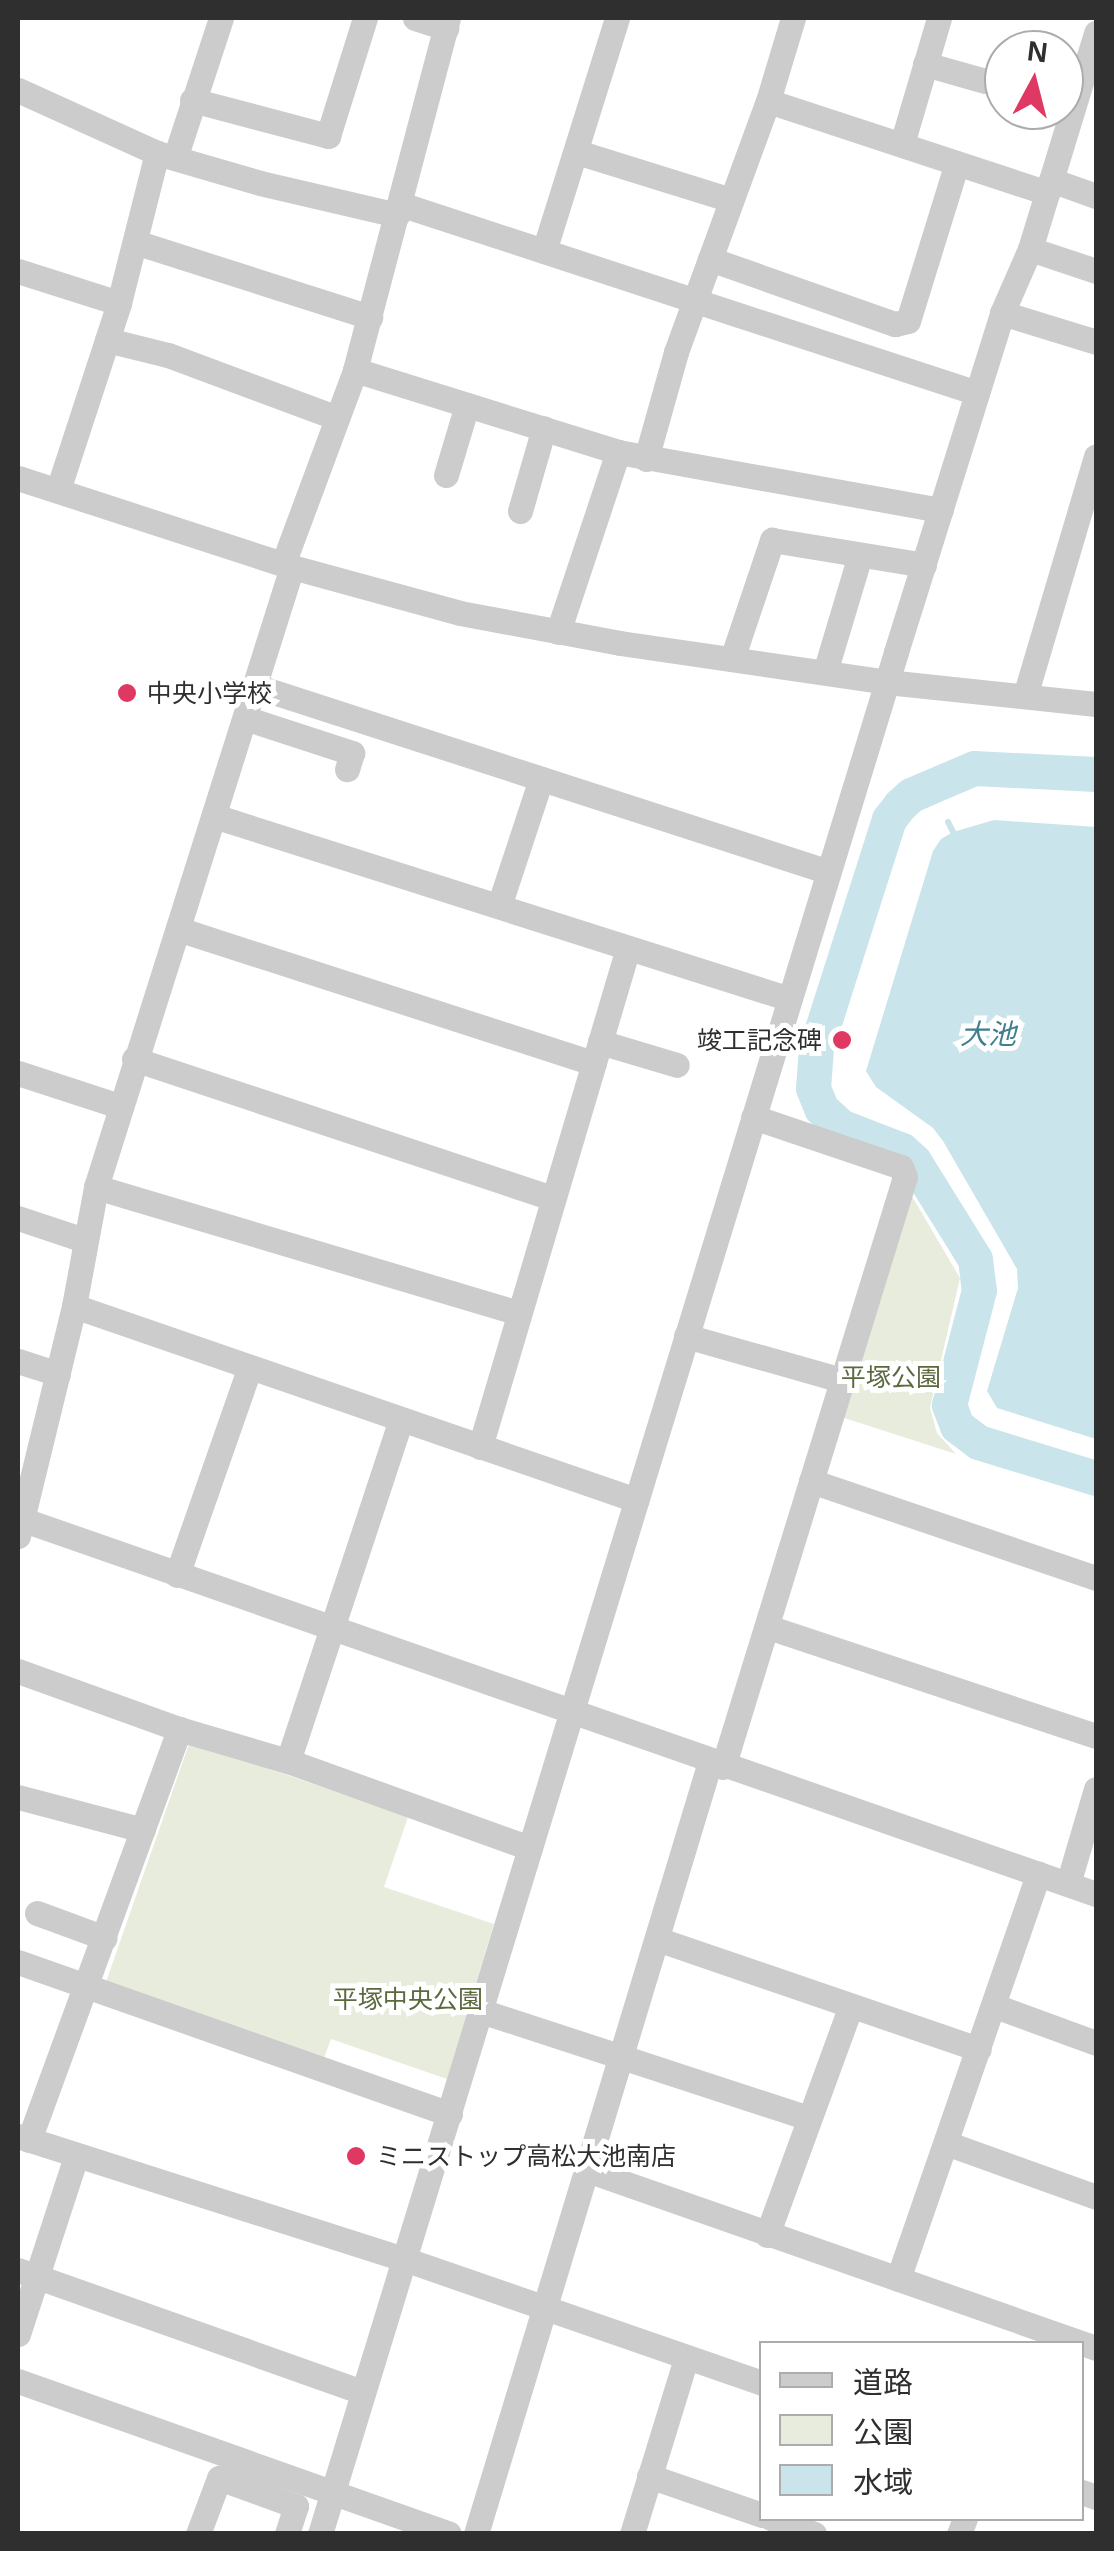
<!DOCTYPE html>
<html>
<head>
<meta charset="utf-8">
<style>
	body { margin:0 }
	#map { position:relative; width:1114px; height:2551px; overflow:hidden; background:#fff; font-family:Arial,"Noto Sans JP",sans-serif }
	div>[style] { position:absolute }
	.green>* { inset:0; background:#e8ecdd }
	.water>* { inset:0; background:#cae4eb }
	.stream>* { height:6px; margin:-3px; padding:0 3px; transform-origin:3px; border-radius:3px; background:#cae4eb }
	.river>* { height:35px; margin:-17.5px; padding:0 17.5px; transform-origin:17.5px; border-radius:17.5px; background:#cae4eb }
	.minor>* { height:25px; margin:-12.5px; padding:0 12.5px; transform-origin:12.5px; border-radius:12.5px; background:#ccc }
	.dots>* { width:28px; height:28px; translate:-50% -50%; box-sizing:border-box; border:5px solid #fff; border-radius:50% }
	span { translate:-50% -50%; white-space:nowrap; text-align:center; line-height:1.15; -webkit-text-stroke:10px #fff; paint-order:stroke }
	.poi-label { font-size:25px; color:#2f2f2f }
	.left { translate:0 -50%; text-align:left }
	.right { translate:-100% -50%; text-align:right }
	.park-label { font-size:25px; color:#5a693e }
	.water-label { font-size:28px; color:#3f7f8f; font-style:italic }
	.frame { position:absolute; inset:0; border:20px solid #2f2f2f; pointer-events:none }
	.legend { position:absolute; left:759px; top:2341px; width:325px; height:180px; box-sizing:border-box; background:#fff; border:2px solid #acacac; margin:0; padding:12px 18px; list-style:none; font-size:30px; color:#2f2f2f }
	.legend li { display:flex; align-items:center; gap:20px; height:50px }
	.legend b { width:50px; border:2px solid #acacac }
	.north { position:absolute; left:984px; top:30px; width:100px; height:100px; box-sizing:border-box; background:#fff; border:2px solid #acacac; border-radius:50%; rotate:7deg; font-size:28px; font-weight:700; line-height:40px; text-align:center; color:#2f2f2f }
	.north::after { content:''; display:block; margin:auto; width:35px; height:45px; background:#df3863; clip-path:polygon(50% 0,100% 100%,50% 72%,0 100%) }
</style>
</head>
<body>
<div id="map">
	<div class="green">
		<i style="clip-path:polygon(906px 1186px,960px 1278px,930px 1408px,937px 1433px,956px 1454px,835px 1415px)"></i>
		<i style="clip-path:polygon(190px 1741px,408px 1817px,384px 1887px,494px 1924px,447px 2079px,331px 2039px,324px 2058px,106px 1982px)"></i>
	</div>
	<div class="water">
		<i style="clip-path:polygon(994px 820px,1096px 827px,1096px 1439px,997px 1408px,987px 1391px,1018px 1288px,1017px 1269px,943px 1141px,933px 1128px,876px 1087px,866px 1071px,933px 851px,941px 839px,953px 832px)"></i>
	</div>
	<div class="stream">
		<i style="left:929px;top:787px;width:11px;rotate:63deg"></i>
		<i style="left:948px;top:822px;width:11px;rotate:63deg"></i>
	</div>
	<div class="river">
		<i style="left:1096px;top:774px;width:122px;rotate:-177.2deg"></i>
		<i style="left:974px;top:768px;width:69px;rotate:156.8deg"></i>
		<i style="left:911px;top:795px;width:15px;rotate:138deg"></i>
		<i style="left:900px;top:805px;width:18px;rotate:128deg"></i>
		<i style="left:889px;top:819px;width:240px;rotate:107.7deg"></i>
		<i style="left:816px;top:1048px;width:40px;rotate:94.3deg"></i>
		<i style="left:813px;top:1088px;width:22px;rotate:68deg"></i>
		<i style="left:821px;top:1108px;width:26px;rotate:43deg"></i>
		<i style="left:840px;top:1126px;width:66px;rotate:21.2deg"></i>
		<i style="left:902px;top:1150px;width:16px;rotate:43deg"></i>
		<i style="left:914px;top:1161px;width:115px;rotate:58.1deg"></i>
		<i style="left:975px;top:1259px;width:31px;rotate:83deg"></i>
		<i style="left:979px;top:1290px;width:119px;rotate:104.6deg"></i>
		<i style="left:949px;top:1405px;width:22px;rotate:69deg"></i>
		<i style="left:957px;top:1426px;width:26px;rotate:37deg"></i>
		<i style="left:978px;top:1442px;width:123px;rotate:17deg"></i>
	</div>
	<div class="minor">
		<i style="left:415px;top:18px;width:33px;rotate:18deg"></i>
		<i style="left:925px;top:64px;width:62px;rotate:15.8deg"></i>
		<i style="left:18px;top:90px;width:153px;rotate:24.4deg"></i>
		<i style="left:157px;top:153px;width:107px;rotate:16.2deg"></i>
		<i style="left:260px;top:183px;width:141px;rotate:13.1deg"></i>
		<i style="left:192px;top:100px;width:141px;rotate:14.8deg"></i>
		<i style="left:328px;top:136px;width:124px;rotate:-72.6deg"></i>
		<i style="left:768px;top:101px;width:294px;rotate:18.2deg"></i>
		<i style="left:902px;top:144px;width:131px;rotate:-73.6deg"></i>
		<i style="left:577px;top:152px;width:161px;rotate:17.3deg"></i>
		<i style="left:175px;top:158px;width:147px;rotate:-71.8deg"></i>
		<i style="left:1051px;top:180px;width:48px;rotate:19.6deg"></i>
		<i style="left:400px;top:204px;width:607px;rotate:18.14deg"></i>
		<i style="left:135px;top:242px;width:247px;rotate:17.7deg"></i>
		<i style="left:1030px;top:249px;width:70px;rotate:18.4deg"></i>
		<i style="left:544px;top:251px;width:244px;rotate:-72.6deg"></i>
		<i style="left:710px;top:259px;width:196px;rotate:19.4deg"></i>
		<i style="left:895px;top:324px;width:13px;rotate:-13deg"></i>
		<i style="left:908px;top:321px;width:165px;rotate:-72.8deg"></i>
		<i style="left:18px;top:271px;width:106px;rotate:17.6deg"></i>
		<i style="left:1002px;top:313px;width:98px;rotate:17.1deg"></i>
		<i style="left:107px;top:340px;width:63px;rotate:13.8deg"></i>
		<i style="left:168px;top:355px;width:180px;rotate:20.4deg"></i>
		<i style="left:355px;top:370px;width:275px;rotate:17.3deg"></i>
		<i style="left:618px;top:452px;width:328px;rotate:10.2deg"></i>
		<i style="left:646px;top:459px;width:111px;rotate:-74.3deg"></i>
		<i style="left:676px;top:352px;width:267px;rotate:-69.9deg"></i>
		<i style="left:768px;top:101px;width:87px;rotate:-73.2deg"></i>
		<i style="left:446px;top:475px;width:73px;rotate:-73.3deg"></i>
		<i style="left:18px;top:478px;width:288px;rotate:18deg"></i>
		<i style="left:292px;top:567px;width:174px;rotate:15.3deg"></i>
		<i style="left:460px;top:613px;width:163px;rotate:10.6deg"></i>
		<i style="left:620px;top:643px;width:270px;rotate:8.3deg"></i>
		<i style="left:887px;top:682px;width:210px;rotate:6deg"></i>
		<i style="left:58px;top:490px;width:197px;rotate:-71.9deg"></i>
		<i style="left:119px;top:303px;width:155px;rotate:-75.8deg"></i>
		<i style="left:520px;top:511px;width:86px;rotate:-73.9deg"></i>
		<i style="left:283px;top:564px;width:207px;rotate:-69.6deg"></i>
		<i style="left:355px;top:370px;width:364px;rotate:-75.2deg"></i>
		<i style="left:558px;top:632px;width:190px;rotate:-71.6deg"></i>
		<i style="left:732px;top:659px;width:126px;rotate:-71.4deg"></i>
		<i style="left:772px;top:540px;width:154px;rotate:9.3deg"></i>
		<i style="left:825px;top:672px;width:122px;rotate:-73.3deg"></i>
		<i style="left:255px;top:686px;width:603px;rotate:17.95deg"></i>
		<i style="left:1025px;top:696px;width:250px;rotate:-73.5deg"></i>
		<i style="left:245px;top:718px;width:113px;rotate:18.1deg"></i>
		<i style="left:352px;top:753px;width:17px;rotate:107deg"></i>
		<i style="left:214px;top:816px;width:604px;rotate:17.63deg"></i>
		<i style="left:499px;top:906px;width:134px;rotate:-71.7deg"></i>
		<i style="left:178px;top:929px;width:437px;rotate:17.9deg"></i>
		<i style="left:600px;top:1042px;width:80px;rotate:16.6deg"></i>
		<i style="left:134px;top:1059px;width:441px;rotate:18.4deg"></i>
		<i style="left:18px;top:1073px;width:106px;rotate:18.1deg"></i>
		<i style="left:96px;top:1187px;width:440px;rotate:16.6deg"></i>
		<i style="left:18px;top:1218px;width:70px;rotate:18.4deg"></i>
		<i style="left:74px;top:1306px;width:595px;rotate:19.04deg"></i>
		<i style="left:686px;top:1336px;width:162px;rotate:15.8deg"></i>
		<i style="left:18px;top:1361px;width:42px;rotate:18deg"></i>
		<i style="left:480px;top:1447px;width:520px;rotate:-73.48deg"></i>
		<i style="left:811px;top:1481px;width:301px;rotate:18.8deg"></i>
		<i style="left:18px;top:1518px;width:1142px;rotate:19.23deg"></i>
		<i style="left:18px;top:1536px;width:237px;rotate:-76.3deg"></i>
		<i style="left:74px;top:1306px;width:121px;rotate:-79.5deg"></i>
		<i style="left:96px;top:1187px;width:650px;rotate:-72.46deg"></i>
		<i style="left:177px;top:1575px;width:220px;rotate:-70.7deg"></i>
		<i style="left:768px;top:1627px;width:346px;rotate:18.4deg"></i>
		<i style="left:18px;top:1671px;width:171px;rotate:19.8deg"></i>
		<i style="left:179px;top:1729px;width:114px;rotate:16.4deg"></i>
		<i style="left:288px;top:1761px;width:257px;rotate:19.8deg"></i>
		<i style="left:288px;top:1761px;width:359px;rotate:-71.7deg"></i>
		<i style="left:723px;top:1767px;width:617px;rotate:-72.86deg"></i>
		<i style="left:905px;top:1177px;width:11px;rotate:-112deg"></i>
		<i style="left:901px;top:1167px;width:156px;rotate:-161.3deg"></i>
		<i style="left:18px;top:1797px;width:129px;rotate:14.8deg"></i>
		<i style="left:1068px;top:1884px;width:99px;rotate:-73.6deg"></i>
		<i style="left:37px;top:1913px;width:72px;rotate:20.2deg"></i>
		<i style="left:657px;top:1939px;width:340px;rotate:18.9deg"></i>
		<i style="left:18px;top:1962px;width:458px;rotate:19.4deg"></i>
		<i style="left:995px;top:2006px;width:108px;rotate:20.1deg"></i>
		<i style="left:481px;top:2011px;width:345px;rotate:18.1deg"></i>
		<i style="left:18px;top:2136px;width:405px;rotate:17.7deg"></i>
		<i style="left:404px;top:2259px;width:379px;rotate:19.1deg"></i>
		<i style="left:29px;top:2140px;width:438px;rotate:-69.9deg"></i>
		<i style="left:946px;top:2143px;width:159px;rotate:19.8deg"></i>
		<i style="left:587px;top:2170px;width:539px;rotate:19.28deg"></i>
		<i style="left:767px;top:2235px;width:244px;rotate:-69.9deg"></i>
		<i style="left:18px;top:2270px;width:366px;rotate:19.5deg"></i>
		<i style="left:898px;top:2279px;width:429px;rotate:-70.9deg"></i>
		<i style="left:18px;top:2334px;width:186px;rotate:-71.9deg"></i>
		<i style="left:18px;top:2381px;width:457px;rotate:19.5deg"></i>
		<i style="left:649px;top:2476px;width:120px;rotate:19deg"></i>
		<i style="left:1082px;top:2492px;width:15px;rotate:20deg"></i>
		<i style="left:771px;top:2518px;width:46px;rotate:20.4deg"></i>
		<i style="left:198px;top:2534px;width:60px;rotate:-69.4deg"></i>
		<i style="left:219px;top:2478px;width:82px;rotate:20deg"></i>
		<i style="left:296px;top:2506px;width:29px;rotate:108deg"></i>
		<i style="left:320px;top:2534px;width:1968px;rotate:-72.98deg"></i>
		<i style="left:896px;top:652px;width:355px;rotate:-72.6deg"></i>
		<i style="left:1002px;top:313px;width:70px;rotate:-66.4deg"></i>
		<i style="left:1030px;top:249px;width:226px;rotate:-73deg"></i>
		<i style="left:476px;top:2534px;width:807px;rotate:-73.14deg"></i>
		<i style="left:632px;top:2534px;width:184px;rotate:-72.9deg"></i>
		<i style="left:959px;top:2534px;width:17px;rotate:-69deg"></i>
	</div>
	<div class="dots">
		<i style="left:127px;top:693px;background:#df3863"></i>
		<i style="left:842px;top:1040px;background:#df3863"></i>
		<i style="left:356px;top:2156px;background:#df3863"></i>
	</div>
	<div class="poi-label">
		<span class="left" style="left:147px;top:693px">中央小学校</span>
		<span class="right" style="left:822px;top:1040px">竣工記念碑</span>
		<span class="left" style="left:376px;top:2156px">ミニストップ高松大池南店</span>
	</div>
	<div class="park-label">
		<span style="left:891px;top:1377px">平塚公園</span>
		<span style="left:408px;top:1999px">平塚中央公園</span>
	</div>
	<div class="water-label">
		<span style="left:988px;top:1035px">大池</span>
	</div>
	<div class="frame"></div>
	<ul class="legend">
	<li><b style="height:12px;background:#ccc"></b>道路</li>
	<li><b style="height:28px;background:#e8ecdd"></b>公園</li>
	<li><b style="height:28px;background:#cae4eb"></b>水域</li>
	</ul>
	<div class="north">N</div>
</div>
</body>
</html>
